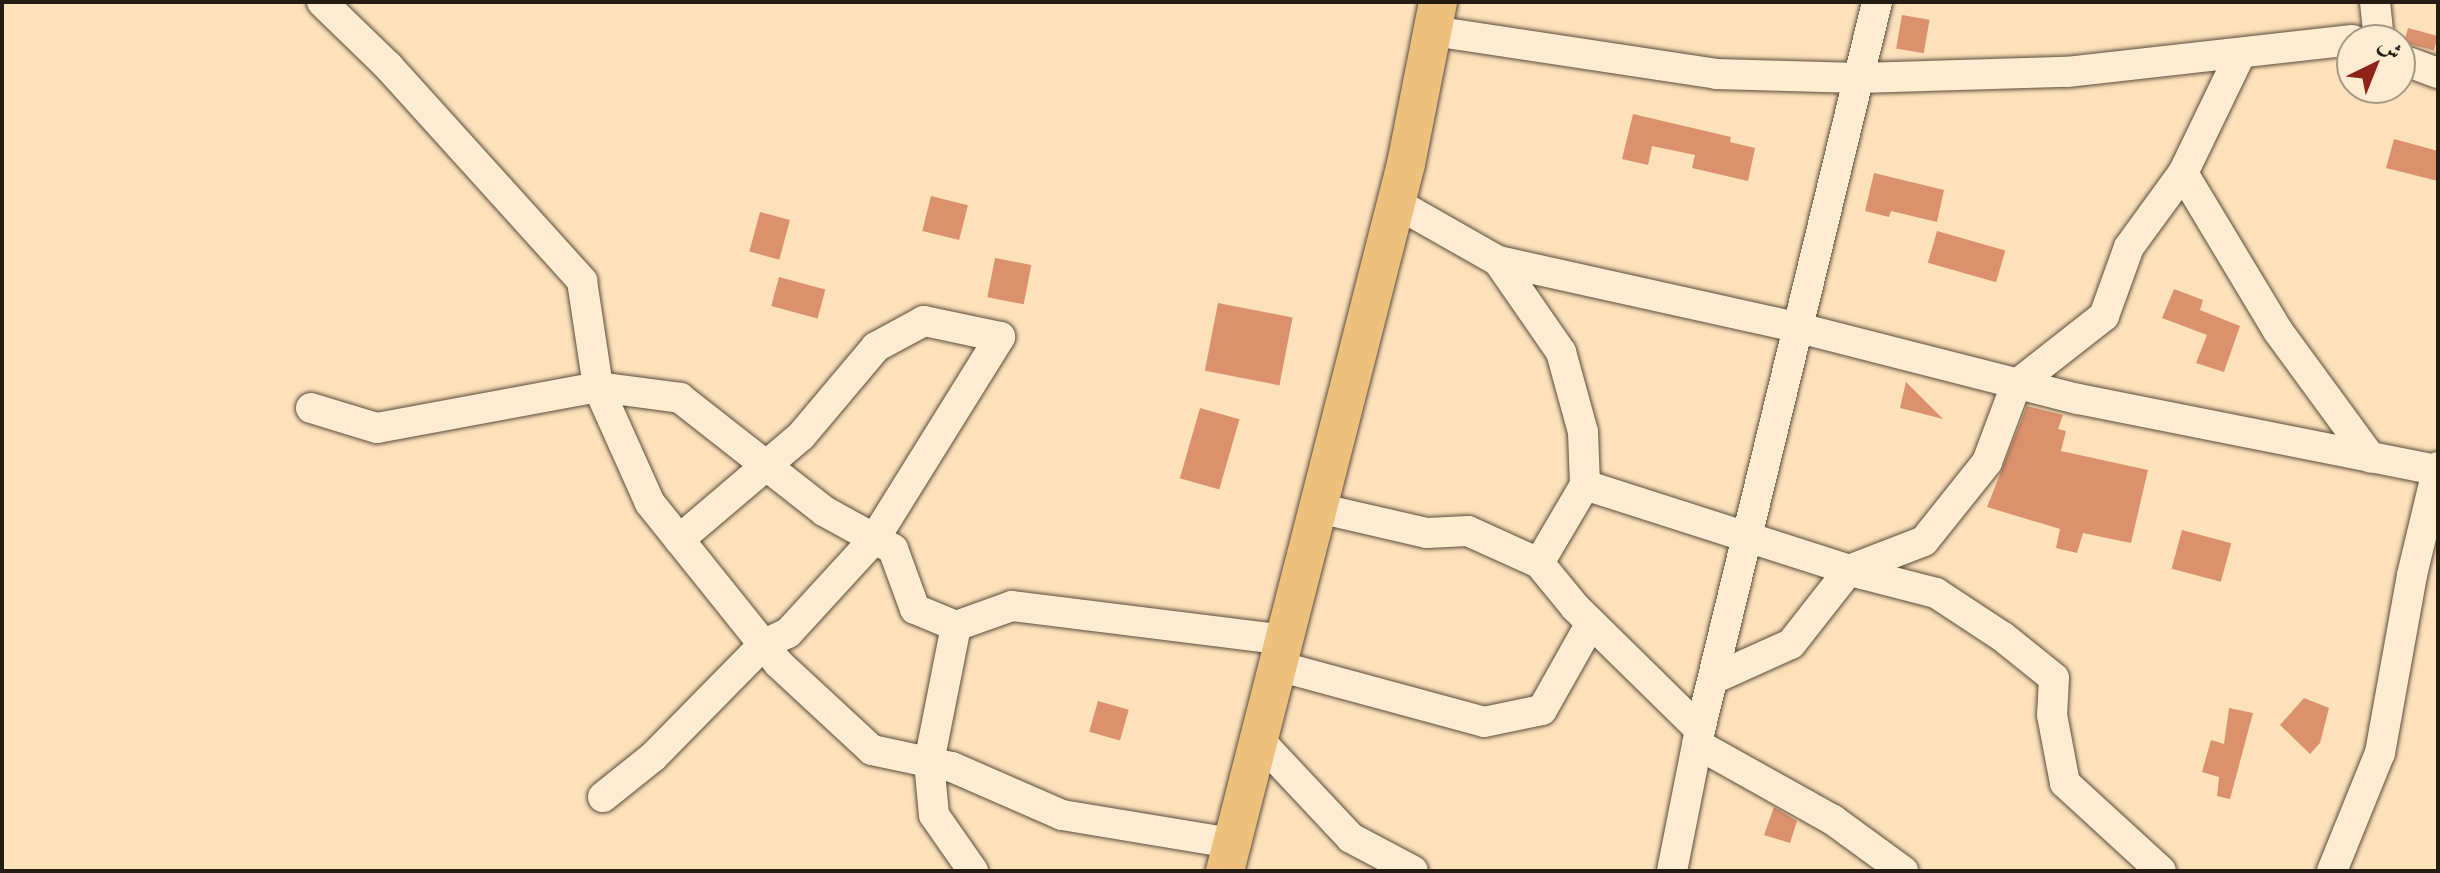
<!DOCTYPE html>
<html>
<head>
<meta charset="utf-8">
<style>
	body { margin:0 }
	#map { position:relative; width:2440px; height:873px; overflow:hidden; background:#fde1ba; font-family:"Gentium Book Plus",Amiri,serif }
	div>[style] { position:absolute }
	.building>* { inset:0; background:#dc916d; transform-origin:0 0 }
	.roads { filter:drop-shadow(0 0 2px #5a4d3c) drop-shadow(0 0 2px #5a4d3c) }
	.minor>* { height:30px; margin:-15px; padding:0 15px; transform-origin:15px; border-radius:15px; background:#feecd2 }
	.major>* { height:38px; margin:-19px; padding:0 19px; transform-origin:19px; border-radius:19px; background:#eec07d }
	span { translate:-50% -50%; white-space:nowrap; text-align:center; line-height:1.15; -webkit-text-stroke:6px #feecd2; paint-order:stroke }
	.frame { position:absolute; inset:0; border:4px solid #241c12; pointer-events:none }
	.north { position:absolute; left:2336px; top:24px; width:80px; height:80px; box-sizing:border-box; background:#feecd2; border:2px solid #a79985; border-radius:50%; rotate:43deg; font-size:22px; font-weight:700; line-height:32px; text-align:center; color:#241c12 }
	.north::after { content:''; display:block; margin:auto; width:28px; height:36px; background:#8f2418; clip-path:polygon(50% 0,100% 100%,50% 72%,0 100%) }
</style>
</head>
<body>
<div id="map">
	<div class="building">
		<i style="left:1902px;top:15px;width:28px;height:34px;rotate:10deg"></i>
		<i style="left:2408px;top:28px;width:31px;height:15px;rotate:15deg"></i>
		<i style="clip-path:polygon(1633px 114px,1731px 137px,1730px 142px,1755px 148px,1748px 181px,1692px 168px,1695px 155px,1652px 146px,1648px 165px,1622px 159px)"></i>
		<i style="clip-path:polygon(2394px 139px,2438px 151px,2438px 181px,2386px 168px)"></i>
		<i style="clip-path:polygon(1874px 173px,1944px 190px,1937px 222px,1891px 211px,1889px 217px,1865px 211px)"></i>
		<i style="left:931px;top:196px;width:38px;height:36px;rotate:14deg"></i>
		<i style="left:760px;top:212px;width:31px;height:41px;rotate:15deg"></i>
		<i style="left:1937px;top:231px;width:71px;height:33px;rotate:16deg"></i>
		<i style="left:995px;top:258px;width:37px;height:40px;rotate:11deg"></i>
		<i style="left:779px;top:277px;width:48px;height:30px;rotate:15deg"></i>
		<i style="clip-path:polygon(2174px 289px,2203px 300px,2200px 310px,2240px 326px,2224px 372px,2196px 363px,2207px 335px,2162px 318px)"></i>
		<i style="left:1218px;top:303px;width:76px;height:69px;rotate:11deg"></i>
		<i style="clip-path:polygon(1906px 382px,1943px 419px,1900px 408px)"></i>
		<i style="clip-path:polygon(2027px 406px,2063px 415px,2058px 429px,2066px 431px,2061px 451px,2148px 470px,2131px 543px,2083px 533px,2077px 553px,2056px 548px,2060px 529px,1987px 507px)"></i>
		<i style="left:1200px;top:408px;width:41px;height:73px;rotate:16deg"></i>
		<i style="left:2182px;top:530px;width:51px;height:40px;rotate:15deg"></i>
		<i style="clip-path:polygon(2304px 698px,2329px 708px,2320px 743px,2310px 754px,2280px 725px)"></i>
		<i style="left:1098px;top:701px;width:32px;height:32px;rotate:16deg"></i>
		<i style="clip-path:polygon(2229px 708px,2253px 713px,2230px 799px,2217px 796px,2219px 777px,2202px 772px,2211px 740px,2224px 744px)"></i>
		<i style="clip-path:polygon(1774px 807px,1797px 821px,1790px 843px,1764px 835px)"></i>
	</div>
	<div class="roads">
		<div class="minor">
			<i style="left:322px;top:2px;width:92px;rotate:44.1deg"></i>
			<i style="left:388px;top:66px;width:290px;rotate:47.9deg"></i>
			<i style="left:582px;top:281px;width:107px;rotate:81.4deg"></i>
			<i style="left:598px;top:387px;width:127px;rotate:65.9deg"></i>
			<i style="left:650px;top:503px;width:205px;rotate:51.3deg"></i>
			<i style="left:778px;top:663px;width:128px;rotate:42.8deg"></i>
			<i style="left:872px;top:750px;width:82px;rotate:12deg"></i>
			<i style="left:952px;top:767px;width:120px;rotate:23.6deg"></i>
			<i style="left:1062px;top:815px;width:172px;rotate:9.4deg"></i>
			<i style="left:2375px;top:2px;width:38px;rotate:84deg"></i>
			<i style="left:1433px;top:31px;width:286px;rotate:8.6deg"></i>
			<i style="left:1716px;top:74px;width:143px;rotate:1.6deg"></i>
			<i style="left:1859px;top:78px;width:208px;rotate:-1.7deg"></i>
			<i style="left:2067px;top:72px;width:287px;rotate:-6.4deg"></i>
			<i style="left:2400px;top:59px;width:40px;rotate:20.2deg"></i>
			<i style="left:2183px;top:173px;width:184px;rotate:59deg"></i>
			<i style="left:2278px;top:331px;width:157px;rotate:53.8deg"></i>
			<i style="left:1396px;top:203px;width:117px;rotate:29.6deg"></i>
			<i style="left:1498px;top:261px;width:111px;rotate:55.3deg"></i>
			<i style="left:1561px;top:352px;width:83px;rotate:74.6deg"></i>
			<i style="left:1583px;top:432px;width:53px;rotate:87.8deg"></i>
			<i style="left:1585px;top:485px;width:291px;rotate:17.8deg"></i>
			<i style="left:1862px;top:574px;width:76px;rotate:14.4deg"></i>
			<i style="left:1936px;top:593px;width:80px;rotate:33.3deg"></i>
			<i style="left:2003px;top:637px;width:65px;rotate:38.8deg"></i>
			<i style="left:2054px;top:678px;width:37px;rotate:93deg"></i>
			<i style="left:2052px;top:715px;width:69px;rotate:79.2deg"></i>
			<i style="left:2065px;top:783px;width:130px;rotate:42.5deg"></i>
			<i style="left:1498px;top:261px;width:308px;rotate:12.5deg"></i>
			<i style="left:1799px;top:328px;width:288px;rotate:14.3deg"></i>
			<i style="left:2078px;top:399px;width:367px;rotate:11.2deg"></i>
			<i style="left:311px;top:408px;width:69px;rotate:16.9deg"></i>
			<i style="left:377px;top:428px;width:225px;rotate:-10.5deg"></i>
			<i style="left:598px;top:387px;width:83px;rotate:7.6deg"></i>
			<i style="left:680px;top:398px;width:183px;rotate:38.1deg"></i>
			<i style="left:824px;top:511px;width:79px;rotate:28.8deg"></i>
			<i style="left:893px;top:549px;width:64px;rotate:69.9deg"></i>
			<i style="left:915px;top:609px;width:44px;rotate:22.5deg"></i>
			<i style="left:956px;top:626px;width:59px;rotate:-19.7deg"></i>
			<i style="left:1012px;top:606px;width:274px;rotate:7.1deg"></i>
			<i style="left:1318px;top:508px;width:112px;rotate:12.9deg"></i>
			<i style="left:1427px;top:533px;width:41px;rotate:-2.8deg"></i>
			<i style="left:1468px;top:531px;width:78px;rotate:24.3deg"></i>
			<i style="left:1539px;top:563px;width:57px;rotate:50.7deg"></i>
			<i style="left:1575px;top:607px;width:175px;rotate:44.5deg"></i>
			<i style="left:1539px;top:563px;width:91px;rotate:-59.5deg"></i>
			<i style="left:956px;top:626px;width:139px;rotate:101.2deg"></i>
			<i style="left:929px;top:762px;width:53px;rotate:84.6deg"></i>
			<i style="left:934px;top:815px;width:68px;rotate:55.1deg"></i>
			<i style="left:1278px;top:666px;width:213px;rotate:15.2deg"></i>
			<i style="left:1484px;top:722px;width:59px;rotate:-11.7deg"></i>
			<i style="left:1542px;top:710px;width:100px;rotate:-60.6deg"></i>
			<i style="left:1713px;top:679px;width:85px;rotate:-24.2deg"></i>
			<i style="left:1791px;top:644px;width:94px;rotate:-51.9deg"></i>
			<i style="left:1849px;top:570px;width:80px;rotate:-21.1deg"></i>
			<i style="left:1924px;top:541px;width:101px;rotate:-51.4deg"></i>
			<i style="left:1987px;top:462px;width:82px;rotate:-69.4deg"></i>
			<i style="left:2016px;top:385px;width:112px;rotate:-38.1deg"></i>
			<i style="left:2104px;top:316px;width:73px;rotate:-70.1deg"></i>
			<i style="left:2129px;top:247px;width:92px;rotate:-53.9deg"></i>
			<i style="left:2183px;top:173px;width:131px;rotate:-64.2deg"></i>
			<i style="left:1259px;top:740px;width:134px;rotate:46.8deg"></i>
			<i style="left:1351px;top:838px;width:70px;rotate:28deg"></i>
			<i style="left:1697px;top:744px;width:156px;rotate:29.2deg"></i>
			<i style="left:1833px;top:820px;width:87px;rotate:36.1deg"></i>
			<i style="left:603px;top:797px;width:64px;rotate:-38.7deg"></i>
			<i style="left:653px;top:757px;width:157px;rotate:-45.5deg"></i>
			<i style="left:763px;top:645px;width:28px;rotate:-26deg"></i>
			<i style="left:788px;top:633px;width:129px;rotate:-47.5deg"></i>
			<i style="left:875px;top:538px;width:237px;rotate:-58.1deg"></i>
			<i style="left:1000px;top:337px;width:78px;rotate:-168.1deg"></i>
			<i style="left:924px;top:321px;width:55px;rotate:151.6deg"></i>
			<i style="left:876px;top:347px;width:116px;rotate:130.1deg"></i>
			<i style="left:801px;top:436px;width:160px;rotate:139.6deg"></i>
			<i style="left:1672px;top:871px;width:144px;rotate:-78.8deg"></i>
			<i style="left:1700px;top:730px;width:749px;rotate:-76.33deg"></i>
			<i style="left:2332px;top:871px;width:127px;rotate:-67.9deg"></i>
			<i style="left:2380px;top:753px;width:181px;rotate:-79.8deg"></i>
			<i style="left:2412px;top:575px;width:111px;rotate:-76.5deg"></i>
		</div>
		<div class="major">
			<i style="left:1225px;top:871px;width:730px;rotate:-75.64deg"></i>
			<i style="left:1406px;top:164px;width:165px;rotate:-78.8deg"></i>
		</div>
	</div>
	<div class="frame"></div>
	<div class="north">ش</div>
</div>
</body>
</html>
